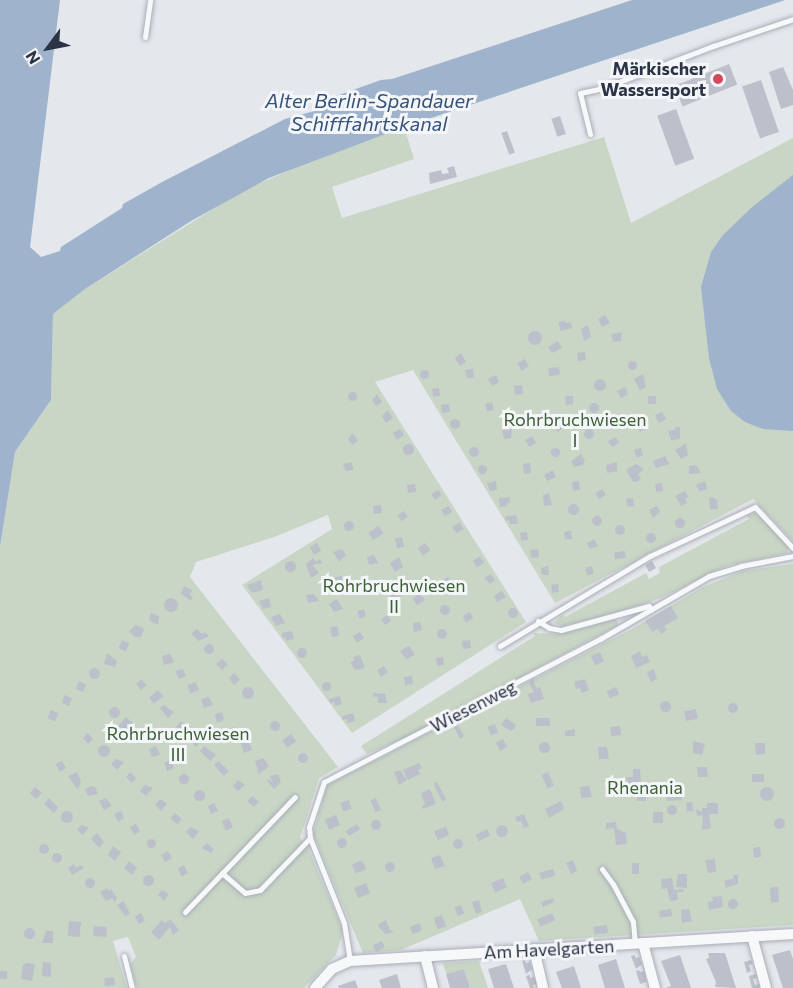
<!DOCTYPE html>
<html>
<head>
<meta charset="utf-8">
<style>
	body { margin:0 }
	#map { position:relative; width:793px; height:988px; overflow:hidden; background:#e4e7ec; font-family:Commissioner,sans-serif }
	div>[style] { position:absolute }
	.green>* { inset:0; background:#c9d6c5 }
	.water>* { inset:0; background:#9fb4cc }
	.building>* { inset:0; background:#bbc0ca; transform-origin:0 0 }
	.round { border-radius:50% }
	.roads { filter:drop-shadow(0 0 2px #a9aeb7) drop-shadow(0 0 2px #a9aeb7) }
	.lane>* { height:5px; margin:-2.5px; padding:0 2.5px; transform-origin:2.5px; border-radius:2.5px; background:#f7f8fa }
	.street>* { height:10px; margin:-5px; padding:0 5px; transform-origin:5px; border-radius:5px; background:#f7f8fa }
	.dots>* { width:16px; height:16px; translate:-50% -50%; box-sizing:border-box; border:3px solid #f4f6f9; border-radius:50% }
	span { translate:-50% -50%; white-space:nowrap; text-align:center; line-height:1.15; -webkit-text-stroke:6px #f4f6f9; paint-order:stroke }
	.poi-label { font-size:18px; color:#2b3445; font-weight:700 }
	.right { translate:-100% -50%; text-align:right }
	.park-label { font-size:18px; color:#3f6138 }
	.street-label { font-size:18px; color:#2b3445 }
	.water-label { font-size:20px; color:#34527a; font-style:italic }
	.north { position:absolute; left:18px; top:18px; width:60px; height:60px; -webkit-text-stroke:4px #f4f6f9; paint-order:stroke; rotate:238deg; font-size:16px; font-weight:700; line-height:24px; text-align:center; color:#2b3445 }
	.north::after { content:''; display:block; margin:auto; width:21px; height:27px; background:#2b3445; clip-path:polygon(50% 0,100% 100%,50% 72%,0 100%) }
</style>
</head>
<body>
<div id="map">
	<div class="green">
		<i style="clip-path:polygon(404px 127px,414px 159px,332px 187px,342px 218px,604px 137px,631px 223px,793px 138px,793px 541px,753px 499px,555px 603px,413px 370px,375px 382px,526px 622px,352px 733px,242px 585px,332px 529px,328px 515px,274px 537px,196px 562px,190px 577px,338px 767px,319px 778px,300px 838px,307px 846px,343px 931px,336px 955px,304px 988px,137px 988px,130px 964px,136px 957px,128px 937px,113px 941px,127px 988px,0 988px,0 547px,15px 452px,51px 400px,53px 314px,85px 289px,242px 191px,335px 151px)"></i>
		<i style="clip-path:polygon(753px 514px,758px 514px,789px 545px,787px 553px,726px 566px,661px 598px,618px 612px,563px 626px,554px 623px,562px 615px,565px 617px,646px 573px,649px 579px,660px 573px,659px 567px,749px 519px,747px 515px)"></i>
		<i style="clip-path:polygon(793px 564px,793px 925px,539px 941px,520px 899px,401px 950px,363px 953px,313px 834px,327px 785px,634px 628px,701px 588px,743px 571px)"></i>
		<i style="clip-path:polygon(612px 620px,617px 620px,618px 625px,418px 732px,367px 754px,361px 746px,535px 636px,533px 633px,561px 634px)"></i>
		<i style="clip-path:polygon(479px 961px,488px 988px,470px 988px,464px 969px,446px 974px,443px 963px)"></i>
	</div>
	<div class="water">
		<i style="clip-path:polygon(0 0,60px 0,30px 247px,41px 257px,60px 251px,61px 247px,122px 208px,123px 204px,164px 181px,285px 119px,322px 109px,336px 96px,381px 80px,392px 79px,632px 0,785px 0,404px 127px,269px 178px,191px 221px,85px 289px,53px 314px,51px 400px,15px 452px,0 547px)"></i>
		<i style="clip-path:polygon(793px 175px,793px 431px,763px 429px,745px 422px,731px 411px,717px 389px,709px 358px,701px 287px,711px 252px,723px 235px,751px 208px)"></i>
	</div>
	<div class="building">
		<i style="left:729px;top:64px;width:22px;height:59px;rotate:68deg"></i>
		<i style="clip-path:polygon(783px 67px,793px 90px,793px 105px,781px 109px,769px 72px)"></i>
		<i style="left:761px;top:80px;width:55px;height:20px;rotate:71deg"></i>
		<i style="left:676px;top:109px;width:53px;height:20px;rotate:70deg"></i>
		<i style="left:560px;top:116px;width:19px;height:9px;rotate:72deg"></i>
		<i style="left:507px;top:131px;width:23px;height:6px;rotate:70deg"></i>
		<i style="clip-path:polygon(454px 166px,457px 177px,430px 184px,429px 173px,441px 170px,442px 174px,449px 173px,447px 168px)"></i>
		<i style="clip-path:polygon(605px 315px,610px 323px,602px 327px,598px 319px)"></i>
		<i style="clip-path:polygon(565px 321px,565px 323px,571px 322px,572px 328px,560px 331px,559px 322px)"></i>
		<i style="clip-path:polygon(588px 325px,591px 337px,584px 341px,581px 329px)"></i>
		<i class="round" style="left:528px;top:331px;width:14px;height:14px"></i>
		<i style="clip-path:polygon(622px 332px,621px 341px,613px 342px,611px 334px)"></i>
		<i style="clip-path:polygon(558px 341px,562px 348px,552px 353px,548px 347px)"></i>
		<i style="left:585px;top:352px;width:8px;height:8px;rotate:83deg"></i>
		<i style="clip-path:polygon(461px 353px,466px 362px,460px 366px,455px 358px)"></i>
		<i style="clip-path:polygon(525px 359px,529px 366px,522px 371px,517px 363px)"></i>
		<i class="round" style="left:627.5px;top:360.5px;width:9px;height:9px"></i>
		<i style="left:559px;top:367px;width:8px;height:11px;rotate:83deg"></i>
		<i style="clip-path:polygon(473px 369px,474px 378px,467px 378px,465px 370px)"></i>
		<i class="round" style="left:419.5px;top:369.5px;width:9px;height:9px"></i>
		<i style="clip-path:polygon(643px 374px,646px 387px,640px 390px,634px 379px)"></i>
		<i style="clip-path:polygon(496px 375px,499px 382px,492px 386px,488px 379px)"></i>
		<i class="round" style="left:594px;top:379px;width:12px;height:12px"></i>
		<i style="left:522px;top:385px;width:9px;height:8px;rotate:84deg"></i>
		<i style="clip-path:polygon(625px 387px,628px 394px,621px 398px,617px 391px)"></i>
		<i style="left:439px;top:388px;width:8px;height:7px;rotate:83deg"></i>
		<i class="round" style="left:347.5px;top:391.5px;width:9px;height:9px"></i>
		<i style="clip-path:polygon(377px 394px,382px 402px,376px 406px,372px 400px)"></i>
		<i style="clip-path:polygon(565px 396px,573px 396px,573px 404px,566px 405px)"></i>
		<i style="left:656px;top:396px;width:8px;height:8px;rotate:90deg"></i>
		<i style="left:492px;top:402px;width:8px;height:7px;rotate:76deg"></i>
		<i class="round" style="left:589px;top:403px;width:10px;height:10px"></i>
		<i style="left:449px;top:404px;width:8px;height:8px;rotate:83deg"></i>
		<i style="clip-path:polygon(388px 410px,393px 418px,386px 423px,382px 416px)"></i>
		<i style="clip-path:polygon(662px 412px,666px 419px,659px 423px,655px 415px)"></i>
		<i style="left:538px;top:414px;width:9px;height:7px;rotate:84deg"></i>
		<i style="left:622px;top:414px;width:9px;height:7px;rotate:84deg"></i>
		<i class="round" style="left:450px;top:419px;width:10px;height:10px"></i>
		<i style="clip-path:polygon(561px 421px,565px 427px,558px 432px,554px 425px)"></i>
		<i style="clip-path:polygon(644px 421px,648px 427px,640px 432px,637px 425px)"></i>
		<i style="clip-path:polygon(675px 427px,680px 427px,680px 439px,671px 440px,668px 431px,675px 430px)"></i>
		<i style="clip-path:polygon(400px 429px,404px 435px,397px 440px,393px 433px)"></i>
		<i style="clip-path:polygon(512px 429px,511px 438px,504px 439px,502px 431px)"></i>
		<i class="round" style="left:584px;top:429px;width:10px;height:10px"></i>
		<i style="clip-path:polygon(353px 433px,358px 441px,352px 445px,348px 439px)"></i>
		<i style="left:532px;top:436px;width:8px;height:8px;rotate:60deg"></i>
		<i style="clip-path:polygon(616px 437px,619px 443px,612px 447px,608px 441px)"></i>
		<i style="clip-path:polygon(686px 443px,688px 455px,681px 459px,675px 450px)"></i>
		<i class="round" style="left:402.5px;top:443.5px;width:11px;height:11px"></i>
		<i class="round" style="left:469px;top:447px;width:10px;height:10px"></i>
		<i class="round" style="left:550.5px;top:447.5px;width:9px;height:9px"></i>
		<i style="left:641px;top:448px;width:8px;height:7px;rotate:76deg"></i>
		<i style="clip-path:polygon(581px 454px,585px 461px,583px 465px,574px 467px,571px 461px)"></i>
		<i style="clip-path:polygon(665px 456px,669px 464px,656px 468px,653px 461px)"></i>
		<i style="clip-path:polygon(352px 462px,353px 470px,346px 471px,343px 464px)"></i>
		<i style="clip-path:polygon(617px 462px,617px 471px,607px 473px,606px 465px)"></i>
		<i style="left:530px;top:463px;width:10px;height:7px;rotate:84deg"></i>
		<i style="clip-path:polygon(636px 464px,644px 469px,638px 474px,641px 479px,636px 482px,632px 481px,627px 472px,627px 469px)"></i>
		<i class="round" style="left:477.5px;top:464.5px;width:9px;height:9px"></i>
		<i style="clip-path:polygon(696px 465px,701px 473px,689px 474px,689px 466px)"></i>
		<i style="clip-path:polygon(553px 470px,556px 477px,547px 481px,544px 475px)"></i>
		<i style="clip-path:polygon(496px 481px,497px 490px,490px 491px,487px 483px)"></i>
		<i style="left:579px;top:481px;width:9px;height:7px;rotate:84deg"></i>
		<i style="clip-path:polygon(705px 481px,707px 489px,700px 492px,696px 485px)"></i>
		<i style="left:662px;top:483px;width:8px;height:7px;rotate:83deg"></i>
		<i style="left:415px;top:484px;width:8px;height:8px;rotate:83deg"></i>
		<i style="left:602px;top:489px;width:7px;height:8px;rotate:56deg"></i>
		<i style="clip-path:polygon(438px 490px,442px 495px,435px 500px,431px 494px)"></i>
		<i style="clip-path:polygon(685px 491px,689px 497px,685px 499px,687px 503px,681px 506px,675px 496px)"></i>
		<i style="clip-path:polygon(549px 493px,552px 505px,544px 506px,543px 495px)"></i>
		<i style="clip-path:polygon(510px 497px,510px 503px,507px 503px,507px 506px,500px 507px,499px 498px)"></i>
		<i style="clip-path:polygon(713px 497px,717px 500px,718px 509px,710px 509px,709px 498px)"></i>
		<i style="left:633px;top:498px;width:8px;height:7px;rotate:83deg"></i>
		<i class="round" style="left:567.5px;top:503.5px;width:11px;height:11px"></i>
		<i style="left:381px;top:505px;width:8px;height:8px;rotate:83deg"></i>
		<i style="clip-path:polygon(449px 506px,452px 512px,445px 516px,441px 510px)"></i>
		<i style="clip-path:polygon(657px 506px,660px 512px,653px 518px,649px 510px)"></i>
		<i style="left:404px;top:511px;width:7px;height:8px;rotate:56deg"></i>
		<i style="clip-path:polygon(516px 515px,518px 524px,510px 524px,509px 520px,506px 521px,505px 517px)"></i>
		<i class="round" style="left:592px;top:516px;width:10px;height:10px"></i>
		<i class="round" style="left:675px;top:518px;width:10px;height:10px"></i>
		<i class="round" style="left:344px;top:521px;width:10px;height:10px"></i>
		<i style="clip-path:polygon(459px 522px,464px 529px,456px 533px,452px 527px)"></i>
		<i class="round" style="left:615px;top:525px;width:10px;height:10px"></i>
		<i style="left:378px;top:526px;width:9px;height:12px;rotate:54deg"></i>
		<i style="left:571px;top:531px;width:8px;height:7px;rotate:83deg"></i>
		<i style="left:527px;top:532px;width:8px;height:7px;rotate:83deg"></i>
		<i class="round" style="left:646px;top:533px;width:10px;height:10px"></i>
		<i style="left:402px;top:537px;width:10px;height:7px;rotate:79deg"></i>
		<i style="clip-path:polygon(594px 539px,598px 546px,590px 549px,587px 543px)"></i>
		<i style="left:317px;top:543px;width:9px;height:8px;rotate:63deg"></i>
		<i style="left:425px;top:543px;width:9px;height:9px;rotate:54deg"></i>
		<i style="clip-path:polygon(342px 549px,346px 555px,339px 562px,333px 552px)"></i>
		<i style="left:538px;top:549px;width:8px;height:8px;rotate:83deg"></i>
		<i style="left:625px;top:551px;width:7px;height:11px;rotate:82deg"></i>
		<i style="clip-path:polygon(374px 555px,378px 563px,369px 565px,367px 557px)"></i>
		<i style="clip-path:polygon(480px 556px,484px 563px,477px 567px,473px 561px)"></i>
		<i style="clip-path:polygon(399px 557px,403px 567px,395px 572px,390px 563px)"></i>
		<i style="clip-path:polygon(313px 558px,316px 562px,320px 559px,322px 563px,312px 565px,319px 573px,311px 578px,306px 564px)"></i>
		<i class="round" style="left:284.5px;top:560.5px;width:11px;height:11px"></i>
		<i style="left:652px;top:561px;width:8px;height:8px;rotate:60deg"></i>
		<i style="clip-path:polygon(548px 566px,549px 575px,542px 575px,541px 568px)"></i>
		<i style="left:592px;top:566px;width:8px;height:7px;rotate:76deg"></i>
		<i style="clip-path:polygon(491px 574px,495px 580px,490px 584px,484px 578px)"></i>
		<i style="clip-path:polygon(342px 576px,342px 580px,347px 579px,348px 585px,335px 588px,332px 578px)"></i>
		<i style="clip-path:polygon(448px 577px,452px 583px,446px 591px,440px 582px)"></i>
		<i style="clip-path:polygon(261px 580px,263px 590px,252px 593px,247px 585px)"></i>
		<i class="round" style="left:357.5px;top:580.5px;width:11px;height:11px"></i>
		<i style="left:558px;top:584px;width:8px;height:7px;rotate:83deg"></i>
		<i style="clip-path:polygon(184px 586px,192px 590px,190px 595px,193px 597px,191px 601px,181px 594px)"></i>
		<i style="clip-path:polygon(397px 588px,402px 596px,391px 598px,390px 590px)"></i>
		<i style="clip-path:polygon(502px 591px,506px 597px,497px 602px,494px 596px)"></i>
		<i style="clip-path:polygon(419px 593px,425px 600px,417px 605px,413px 599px)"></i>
		<i style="clip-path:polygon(314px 594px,319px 601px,308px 603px,306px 595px)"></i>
		<i style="clip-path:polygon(269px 598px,271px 607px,263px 609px,259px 601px)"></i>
		<i class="round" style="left:164px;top:598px;width:14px;height:14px"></i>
		<i style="clip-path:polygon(337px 599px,343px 609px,334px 612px,329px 604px)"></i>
		<i class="round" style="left:440px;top:605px;width:10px;height:10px"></i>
		<i style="clip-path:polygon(671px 606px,678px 618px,664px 626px,667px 630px,661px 634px,658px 629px,652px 632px,645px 621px)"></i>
		<i class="round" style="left:508px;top:608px;width:10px;height:10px"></i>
		<i style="left:364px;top:609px;width:8px;height:7px;rotate:76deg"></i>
		<i style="clip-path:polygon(470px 612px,473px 618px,466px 623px,463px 616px)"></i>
		<i style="clip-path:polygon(151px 613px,159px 616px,158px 625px,149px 620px)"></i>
		<i style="clip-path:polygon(280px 614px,285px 623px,276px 626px,271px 617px)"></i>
		<i style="clip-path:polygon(388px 615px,391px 621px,385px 625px,381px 619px)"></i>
		<i style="clip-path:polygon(420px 622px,422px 630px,414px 632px,413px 623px)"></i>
		<i style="clip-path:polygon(136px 625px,144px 629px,141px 637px,135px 637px,129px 631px)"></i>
		<i style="left:337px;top:626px;width:10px;height:7px;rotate:79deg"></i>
		<i class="round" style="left:437px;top:629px;width:10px;height:10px"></i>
		<i style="clip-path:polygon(197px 629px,202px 634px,205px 632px,209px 636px,199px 641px,191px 634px)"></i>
		<i style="clip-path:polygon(292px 631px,294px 639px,286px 641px,285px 637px,282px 638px,282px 633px)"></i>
		<i style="clip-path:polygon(360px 632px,364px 638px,357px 643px,353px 636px)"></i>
		<i style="left:122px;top:640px;width:8px;height:9px;rotate:23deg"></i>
		<i style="left:470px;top:640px;width:8px;height:8px;rotate:83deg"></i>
		<i class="round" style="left:204px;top:644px;width:10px;height:10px"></i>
		<i style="clip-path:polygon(409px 646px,415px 655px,406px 659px,400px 651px)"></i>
		<i class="round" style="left:297px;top:648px;width:10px;height:10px"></i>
		<i style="clip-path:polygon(640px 651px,642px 657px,647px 655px,650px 662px,636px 668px,631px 656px)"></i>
		<i style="left:600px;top:652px;width:10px;height:10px;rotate:66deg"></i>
		<i style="clip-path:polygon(107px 653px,117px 661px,115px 667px,104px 664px)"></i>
		<i style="clip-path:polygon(170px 654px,174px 662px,164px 665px,162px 656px)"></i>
		<i style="clip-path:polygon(360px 655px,365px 668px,355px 670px,350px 662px,354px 661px,353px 657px)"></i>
		<i style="left:443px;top:657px;width:8px;height:7px;rotate:83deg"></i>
		<i style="clip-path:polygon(222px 659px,228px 665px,222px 670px,216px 664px)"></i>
		<i style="clip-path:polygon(384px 666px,388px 672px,381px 677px,377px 670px)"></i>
		<i class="round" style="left:88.5px;top:667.5px;width:11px;height:11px"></i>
		<i style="clip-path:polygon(183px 669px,186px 676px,179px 679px,175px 671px)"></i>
		<i style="clip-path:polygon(654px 669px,657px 679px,651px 682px,647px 672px)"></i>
		<i style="clip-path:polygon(234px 673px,240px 680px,234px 685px,229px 678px)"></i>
		<i style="left:412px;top:676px;width:8px;height:8px;rotate:83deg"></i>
		<i style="clip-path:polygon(141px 679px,147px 685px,141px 690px,136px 684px)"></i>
		<i style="clip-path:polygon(533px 679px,536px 688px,540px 687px,544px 699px,531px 703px,528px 694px,534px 692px,529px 682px)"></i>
		<i style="clip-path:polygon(585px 679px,589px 690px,582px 693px,580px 688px,576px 689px,574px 682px)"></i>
		<i style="clip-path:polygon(79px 681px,86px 685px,83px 692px,76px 689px)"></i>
		<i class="round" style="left:321.5px;top:681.5px;width:9px;height:9px"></i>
		<i style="left:196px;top:682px;width:9px;height:9px;rotate:72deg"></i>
		<i class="round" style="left:242px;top:687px;width:12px;height:12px"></i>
		<i style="left:616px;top:687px;width:8px;height:10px;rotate:67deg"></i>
		<i style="left:158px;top:690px;width:8px;height:12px;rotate:50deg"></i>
		<i style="clip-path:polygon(375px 692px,377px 694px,385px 693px,387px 703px,378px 703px,377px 696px,374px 697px,372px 694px)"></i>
		<i style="clip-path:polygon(64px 695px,72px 698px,69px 706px,62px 703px)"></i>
		<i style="clip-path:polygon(340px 696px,342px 704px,335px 706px,334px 702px,330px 703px,329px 699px)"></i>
		<i style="clip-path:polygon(209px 697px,213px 705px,204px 708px,201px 699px)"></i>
		<i class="round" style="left:659.5px;top:700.5px;width:11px;height:11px"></i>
		<i class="round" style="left:728px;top:703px;width:10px;height:10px"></i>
		<i style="clip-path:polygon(164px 705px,174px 712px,168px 718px,160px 708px)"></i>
		<i class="round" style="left:108.5px;top:706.5px;width:11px;height:11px"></i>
		<i style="left:696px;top:709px;width:10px;height:12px;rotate:79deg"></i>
		<i style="left:51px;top:710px;width:8px;height:9px;rotate:23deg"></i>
		<i style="clip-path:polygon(222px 712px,224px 720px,217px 723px,215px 714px)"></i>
		<i style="clip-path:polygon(353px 713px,355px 721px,347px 723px,347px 719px,343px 720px,342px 716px)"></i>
		<i style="left:126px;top:717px;width:11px;height:12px;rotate:41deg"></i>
		<i style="clip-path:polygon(506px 718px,516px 725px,514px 729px,511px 731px,501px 725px)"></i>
		<i style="left:550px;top:718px;width:8px;height:14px;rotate:90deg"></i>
		<i style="clip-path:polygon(181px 721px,187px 728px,181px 733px,176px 727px)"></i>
		<i class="round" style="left:270px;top:721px;width:10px;height:10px"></i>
		<i style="left:495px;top:724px;width:9px;height:8px;rotate:69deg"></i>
		<i style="clip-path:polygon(458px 725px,464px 736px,460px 739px,454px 727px)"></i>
		<i style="left:620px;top:726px;width:9px;height:10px;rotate:84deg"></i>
		<i style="clip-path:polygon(235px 727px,238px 735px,231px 737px,229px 729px)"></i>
		<i style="clip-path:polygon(575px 729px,575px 736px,565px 736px,565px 731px)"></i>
		<i style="clip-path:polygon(142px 732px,146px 741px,138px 744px,135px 736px)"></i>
		<i style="clip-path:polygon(192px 732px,201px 741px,196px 747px,187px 737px)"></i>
		<i style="clip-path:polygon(88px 733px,93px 739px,88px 744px,83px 738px)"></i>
		<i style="left:291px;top:734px;width:9px;height:11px;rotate:54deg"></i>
		<i style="clip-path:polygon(247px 735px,252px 750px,244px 753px,240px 741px)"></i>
		<i style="left:503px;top:739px;width:9px;height:8px;rotate:63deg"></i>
		<i style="clip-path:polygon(693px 741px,705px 744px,702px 755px,693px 753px)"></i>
		<i class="round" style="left:538.5px;top:741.5px;width:11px;height:11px"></i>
		<i style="clip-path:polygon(755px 743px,765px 743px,765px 754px,756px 755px)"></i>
		<i class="round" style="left:98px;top:745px;width:12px;height:12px"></i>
		<i style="clip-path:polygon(156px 746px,160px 755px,152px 757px,149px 749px)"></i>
		<i style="clip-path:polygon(204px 746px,216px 755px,210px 761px,200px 751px)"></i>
		<i style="clip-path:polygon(598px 747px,607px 747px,609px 759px,599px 759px)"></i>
		<i class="round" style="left:298px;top:753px;width:10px;height:10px"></i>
		<i style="clip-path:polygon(263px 758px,269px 766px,259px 774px,255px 761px)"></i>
		<i style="clip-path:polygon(116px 759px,124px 762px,117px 770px,111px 764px)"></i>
		<i style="clip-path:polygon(170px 760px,174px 768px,167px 771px,164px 763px)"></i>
		<i style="clip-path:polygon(62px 761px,66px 768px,60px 772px,56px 764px)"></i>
		<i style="clip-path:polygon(218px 761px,229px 771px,224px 776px,214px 765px)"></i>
		<i style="clip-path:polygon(419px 763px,422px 768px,418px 770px,420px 774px,408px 780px,403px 770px)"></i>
		<i style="clip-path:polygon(697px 767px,707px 767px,708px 777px,698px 777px)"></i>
		<i style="clip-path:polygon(633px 769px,640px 769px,641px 782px,630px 786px,625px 777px,633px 777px)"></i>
		<i style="clip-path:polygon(400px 770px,407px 780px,399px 785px,394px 772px)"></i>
		<i style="clip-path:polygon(77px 772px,81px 781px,78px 790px,68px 776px)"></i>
		<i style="clip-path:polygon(130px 772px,136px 778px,132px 783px,126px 777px)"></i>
		<i style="left:548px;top:772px;width:15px;height:7px;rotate:67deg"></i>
		<i style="clip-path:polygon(278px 774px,281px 782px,274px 789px,267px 781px,269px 779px,273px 784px,270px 776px)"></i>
		<i style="left:764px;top:774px;width:8px;height:12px;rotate:90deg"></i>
		<i class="round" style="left:179px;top:774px;width:10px;height:10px"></i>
		<i style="clip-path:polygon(238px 780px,245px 785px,238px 791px,233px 786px)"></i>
		<i style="left:437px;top:782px;width:20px;height:4px;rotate:63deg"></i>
		<i style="clip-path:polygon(666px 784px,667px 791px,656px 792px,655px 786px)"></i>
		<i style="clip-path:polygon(145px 785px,153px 788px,146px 796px,140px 791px)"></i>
		<i style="clip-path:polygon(91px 786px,95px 787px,98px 794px,88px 796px,85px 789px)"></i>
		<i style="clip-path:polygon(589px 786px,592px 797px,581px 798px,580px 787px)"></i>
		<i class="round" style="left:760px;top:787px;width:14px;height:14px"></i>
		<i style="left:35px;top:787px;width:9px;height:8px;rotate:41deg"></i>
		<i style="clip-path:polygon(681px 788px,682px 800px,667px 801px,666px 793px)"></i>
		<i style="clip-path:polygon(430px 789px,436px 804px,423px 809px,422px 806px,425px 804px,421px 793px)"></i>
		<i class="round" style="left:193.5px;top:789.5px;width:11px;height:11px"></i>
		<i style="left:637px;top:793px;width:9px;height:8px"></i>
		<i style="clip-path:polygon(253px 796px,259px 802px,254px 807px,247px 801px)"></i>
		<i style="clip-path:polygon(49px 798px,58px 807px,54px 813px,44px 804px)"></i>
		<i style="clip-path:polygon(106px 798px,112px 806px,104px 810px,99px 801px)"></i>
		<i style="left:376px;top:798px;width:13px;height:6px;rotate:67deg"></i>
		<i style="clip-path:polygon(160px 799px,167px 804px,161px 811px,155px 805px)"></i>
		<i style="left:349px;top:800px;width:9px;height:9px;rotate:72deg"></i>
		<i style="clip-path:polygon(561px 801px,564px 809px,549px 818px,545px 809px)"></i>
		<i style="left:692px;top:802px;width:9px;height:6px;rotate:84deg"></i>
		<i style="clip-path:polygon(214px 803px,218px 811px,211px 814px,208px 806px)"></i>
		<i style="clip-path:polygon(707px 803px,718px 803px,718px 814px,709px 814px,711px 828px,702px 830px,703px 815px,697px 816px,696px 809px,702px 812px,702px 808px,707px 808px)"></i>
		<i class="round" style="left:667px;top:805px;width:10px;height:10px"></i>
		<i class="round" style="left:61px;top:811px;width:12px;height:12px"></i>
		<i style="clip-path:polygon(121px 811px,124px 818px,118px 822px,114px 814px)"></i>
		<i style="left:663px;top:812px;width:11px;height:10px;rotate:90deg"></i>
		<i style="left:175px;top:813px;width:9px;height:7px;rotate:41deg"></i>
		<i style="clip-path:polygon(524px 814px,529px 826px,524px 828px,521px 821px,517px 822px,515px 817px)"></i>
		<i style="left:336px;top:815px;width:11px;height:12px;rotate:68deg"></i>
		<i class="round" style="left:773.5px;top:817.5px;width:11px;height:11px"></i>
		<i style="left:229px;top:818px;width:10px;height:8px;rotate:66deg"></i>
		<i class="round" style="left:371px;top:820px;width:10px;height:10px"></i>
		<i style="clip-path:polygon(616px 822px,617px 829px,626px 833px,627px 844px,616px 845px,614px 828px,606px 829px,606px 823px)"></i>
		<i style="clip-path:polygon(136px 824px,140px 831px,134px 835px,130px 827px)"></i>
		<i style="left:357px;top:824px;width:6px;height:13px;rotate:59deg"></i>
		<i style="clip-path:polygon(81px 825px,89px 827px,83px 835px,77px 830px)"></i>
		<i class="round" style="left:496px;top:825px;width:12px;height:12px"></i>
		<i style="clip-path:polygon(191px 827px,199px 831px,193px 839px,186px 832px)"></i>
		<i style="clip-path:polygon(446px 827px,449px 835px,438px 840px,434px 831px)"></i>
		<i style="left:487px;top:829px;width:7px;height:13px;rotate:63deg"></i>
		<i style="clip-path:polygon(97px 833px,104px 842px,99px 848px,91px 839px)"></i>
		<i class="round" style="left:337px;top:838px;width:10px;height:10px"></i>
		<i class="round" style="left:146.5px;top:838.5px;width:9px;height:9px"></i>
		<i class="round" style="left:453px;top:839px;width:10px;height:10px"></i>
		<i style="clip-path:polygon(207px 843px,214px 849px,211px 853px,202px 848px)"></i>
		<i class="round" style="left:39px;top:844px;width:10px;height:10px"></i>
		<i style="clip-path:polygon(113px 846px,121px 852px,115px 861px,108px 855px)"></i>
		<i style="left:760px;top:847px;width:10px;height:7px;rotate:84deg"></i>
		<i style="left:168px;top:851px;width:8px;height:8px;rotate:60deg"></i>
		<i class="round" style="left:52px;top:853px;width:10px;height:10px"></i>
		<i style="clip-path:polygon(440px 855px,445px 866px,435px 869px,431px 858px)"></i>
		<i style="clip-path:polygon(715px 859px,716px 872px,708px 873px,705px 860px)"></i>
		<i style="left:362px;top:860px;width:10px;height:11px;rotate:66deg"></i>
		<i style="clip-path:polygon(573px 860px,577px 871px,571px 874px,566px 863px)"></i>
		<i style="clip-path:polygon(129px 861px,137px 868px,132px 875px,124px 868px)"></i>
		<i class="round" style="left:385px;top:862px;width:10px;height:10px"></i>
		<i style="left:632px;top:863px;width:7px;height:11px"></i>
		<i style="clip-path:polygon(74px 864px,76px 868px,81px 865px,84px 868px,72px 875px,68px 868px)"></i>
		<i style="left:184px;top:865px;width:9px;height:7px;rotate:63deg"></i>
		<i style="left:553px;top:869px;width:7px;height:14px;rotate:74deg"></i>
		<i style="left:528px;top:872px;width:8px;height:10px;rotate:60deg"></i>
		<i style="clip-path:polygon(678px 874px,687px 874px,687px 888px,676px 887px)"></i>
		<i class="round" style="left:142.5px;top:874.5px;width:11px;height:11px"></i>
		<i style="clip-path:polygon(733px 875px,738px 875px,738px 884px,725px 888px,725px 880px,734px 879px)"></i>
		<i class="round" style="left:85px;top:878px;width:10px;height:10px"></i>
		<i style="left:503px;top:878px;width:10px;height:13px;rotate:66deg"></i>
		<i style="clip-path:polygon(672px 878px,674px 890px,683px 889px,684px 892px,677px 892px,678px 900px,670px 901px,667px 888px,662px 889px,661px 879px)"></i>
		<i style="left:366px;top:883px;width:11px;height:13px;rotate:68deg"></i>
		<i style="left:778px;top:887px;width:15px;height:8px;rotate:86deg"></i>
		<i style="clip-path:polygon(107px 888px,109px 891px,111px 889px,117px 898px,115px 902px,112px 898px,106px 901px,100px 892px)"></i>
		<i style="clip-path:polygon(162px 890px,169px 894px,164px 901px,158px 895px)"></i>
		<i style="clip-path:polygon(722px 896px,723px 907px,709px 910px,708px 902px,713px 901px,712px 897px)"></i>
		<i style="clip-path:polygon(553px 898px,554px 902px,543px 907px,541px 902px)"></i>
		<i class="round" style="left:728px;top:899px;width:10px;height:10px"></i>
		<i style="clip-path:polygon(479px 900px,482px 912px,476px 914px,472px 902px)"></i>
		<i style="clip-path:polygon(124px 901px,130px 914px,125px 916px,117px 905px)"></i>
		<i style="left:461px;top:905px;width:9px;height:7px;rotate:69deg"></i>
		<i style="left:671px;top:909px;width:7px;height:12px;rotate:82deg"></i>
		<i style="clip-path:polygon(689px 909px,692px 921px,682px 923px,681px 910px)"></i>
		<i style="clip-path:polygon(141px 913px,145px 921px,139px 924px,135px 917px)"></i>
		<i style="left:552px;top:913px;width:8px;height:16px;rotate:67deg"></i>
		<i style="left:442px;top:915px;width:12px;height:9px;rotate:70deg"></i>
		<i style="clip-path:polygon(170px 919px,179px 930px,173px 935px,170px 927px,159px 940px,151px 932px,162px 920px,165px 923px)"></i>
		<i style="clip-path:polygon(386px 920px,390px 930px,394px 932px,386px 934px,380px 929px,378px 925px)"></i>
		<i style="left:69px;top:921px;width:12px;height:15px;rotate:5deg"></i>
		<i style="left:419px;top:923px;width:8px;height:10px;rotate:67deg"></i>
		<i style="left:607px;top:925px;width:8px;height:14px;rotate:83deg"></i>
		<i style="left:94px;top:926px;width:13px;height:10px;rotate:4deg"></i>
		<i class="round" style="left:23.5px;top:927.5px;width:11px;height:11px"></i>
		<i style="clip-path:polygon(46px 931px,53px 931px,53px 943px,42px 943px)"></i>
		<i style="clip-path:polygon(382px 941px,385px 947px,376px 952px,373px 945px)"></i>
		<i style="clip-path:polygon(790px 950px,793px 959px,793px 988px,783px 988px,772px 955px)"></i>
		<i style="clip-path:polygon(708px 953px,725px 953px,736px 988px,715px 987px,716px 982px,706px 959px,709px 958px)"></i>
		<i style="clip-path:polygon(635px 955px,635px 958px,639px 957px,642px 964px,636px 969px,631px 956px)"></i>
		<i style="clip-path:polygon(680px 955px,691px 988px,666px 988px,671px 986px,661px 961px)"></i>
		<i style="clip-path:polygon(616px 959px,625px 988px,605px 988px,598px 965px)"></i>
		<i style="clip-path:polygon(525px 960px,526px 963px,530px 962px,532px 969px,526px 974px,522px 961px)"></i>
		<i style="clip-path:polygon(751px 960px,753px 964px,749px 965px,751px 971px,747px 973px,744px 962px)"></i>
		<i style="clip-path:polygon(43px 962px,51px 963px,51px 977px,42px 976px)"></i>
		<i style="clip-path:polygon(26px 963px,35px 964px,32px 981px,21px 979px,23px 965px)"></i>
		<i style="clip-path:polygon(506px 964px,514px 988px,494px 988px,488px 969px)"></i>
		<i style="clip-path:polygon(574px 966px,581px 988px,562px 988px,556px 972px)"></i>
		<i style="clip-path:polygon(464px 969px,470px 988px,450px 988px,446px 974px)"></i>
		<i style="clip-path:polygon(639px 970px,640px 972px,644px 971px,646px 979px,646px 982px,640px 984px,636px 971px)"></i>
		<i style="left:0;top:971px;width:7px;height:8px"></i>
		<i style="clip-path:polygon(397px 974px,401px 988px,382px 988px,379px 980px)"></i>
		<i style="clip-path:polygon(756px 974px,757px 978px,753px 979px,755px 985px,759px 984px,760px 988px,752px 988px,749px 976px)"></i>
		<i style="clip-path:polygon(530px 975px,530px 978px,534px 977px,537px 984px,533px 985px,534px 988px,530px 988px,526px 976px)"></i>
		<i style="left:114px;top:977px;width:8px;height:10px;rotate:83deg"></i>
		<i style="clip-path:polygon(355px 980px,358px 988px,339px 988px,338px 986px)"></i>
	</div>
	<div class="roads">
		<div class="lane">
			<i style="left:145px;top:37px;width:37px;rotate:-82deg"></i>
			<i style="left:590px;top:134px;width:42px;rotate:-103.7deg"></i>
			<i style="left:580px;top:93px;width:24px;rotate:-12deg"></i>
			<i style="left:603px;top:88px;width:118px;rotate:-20.9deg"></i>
			<i style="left:713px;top:46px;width:84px;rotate:-18.6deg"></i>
			<i style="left:538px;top:621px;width:13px;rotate:32deg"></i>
			<i style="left:549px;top:628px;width:12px;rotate:9deg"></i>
			<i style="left:561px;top:630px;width:91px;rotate:-15.3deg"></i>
			<i style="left:649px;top:606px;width:4px;rotate:56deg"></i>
			<i style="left:500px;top:646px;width:175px;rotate:-31deg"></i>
			<i style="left:650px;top:556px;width:116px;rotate:-25deg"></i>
			<i style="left:755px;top:507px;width:56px;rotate:47.2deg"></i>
			<i style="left:602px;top:869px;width:19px;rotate:54deg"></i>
			<i style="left:613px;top:884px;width:43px;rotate:62.2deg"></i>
			<i style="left:633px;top:922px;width:21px;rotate:85deg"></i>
			<i style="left:222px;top:873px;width:30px;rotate:41deg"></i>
			<i style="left:245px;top:893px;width:15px;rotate:-11deg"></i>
			<i style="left:260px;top:890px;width:72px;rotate:-46.1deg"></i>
			<i style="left:185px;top:912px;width:159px;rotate:-46.3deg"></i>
			<i style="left:124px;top:956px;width:33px;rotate:76deg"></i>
			<i style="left:350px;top:961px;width:38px;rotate:-99deg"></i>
			<i style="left:344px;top:923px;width:92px;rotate:-111.8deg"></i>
			<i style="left:310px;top:838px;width:11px;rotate:-95deg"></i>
			<i style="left:309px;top:827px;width:47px;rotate:-71.6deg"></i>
			<i style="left:324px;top:782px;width:311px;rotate:-27.4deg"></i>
			<i style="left:600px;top:639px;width:126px;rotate:-30deg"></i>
			<i style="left:709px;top:576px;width:34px;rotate:-17deg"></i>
			<i style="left:741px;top:566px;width:53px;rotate:-10.9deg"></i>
		</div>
		<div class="street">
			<i style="left:752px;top:936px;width:54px;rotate:74.9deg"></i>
			<i style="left:643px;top:943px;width:47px;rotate:75.1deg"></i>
			<i style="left:534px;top:949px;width:40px;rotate:77deg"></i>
			<i style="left:425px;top:956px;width:33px;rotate:76deg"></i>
			<i style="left:315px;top:988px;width:25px;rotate:-48deg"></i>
			<i style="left:332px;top:969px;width:20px;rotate:-24deg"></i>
			<i style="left:350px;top:961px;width:444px;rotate:-3.5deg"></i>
		</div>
	</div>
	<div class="dots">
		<i style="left:718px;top:79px;background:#d1495b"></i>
	</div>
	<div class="poi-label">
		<span class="right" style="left:706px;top:79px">Märkischer<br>Wassersport</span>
	</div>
	<div class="park-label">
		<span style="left:575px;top:430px">Rohrbruchwiesen<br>I</span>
		<span style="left:394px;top:596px">Rohrbruchwiesen<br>II</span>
		<span style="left:178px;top:744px">Rohrbruchwiesen<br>III</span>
		<span style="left:645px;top:787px">Rhenania</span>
	</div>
	<div class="street-label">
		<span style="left:473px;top:706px;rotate:-27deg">Wiesenweg</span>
		<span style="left:549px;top:949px;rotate:-3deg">Am Havelgarten</span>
	</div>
	<div class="water-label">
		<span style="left:369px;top:112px">Alter Berlin-Spandauer<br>Schifffahrtskanal</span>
	</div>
	<div class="north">N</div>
</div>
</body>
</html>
